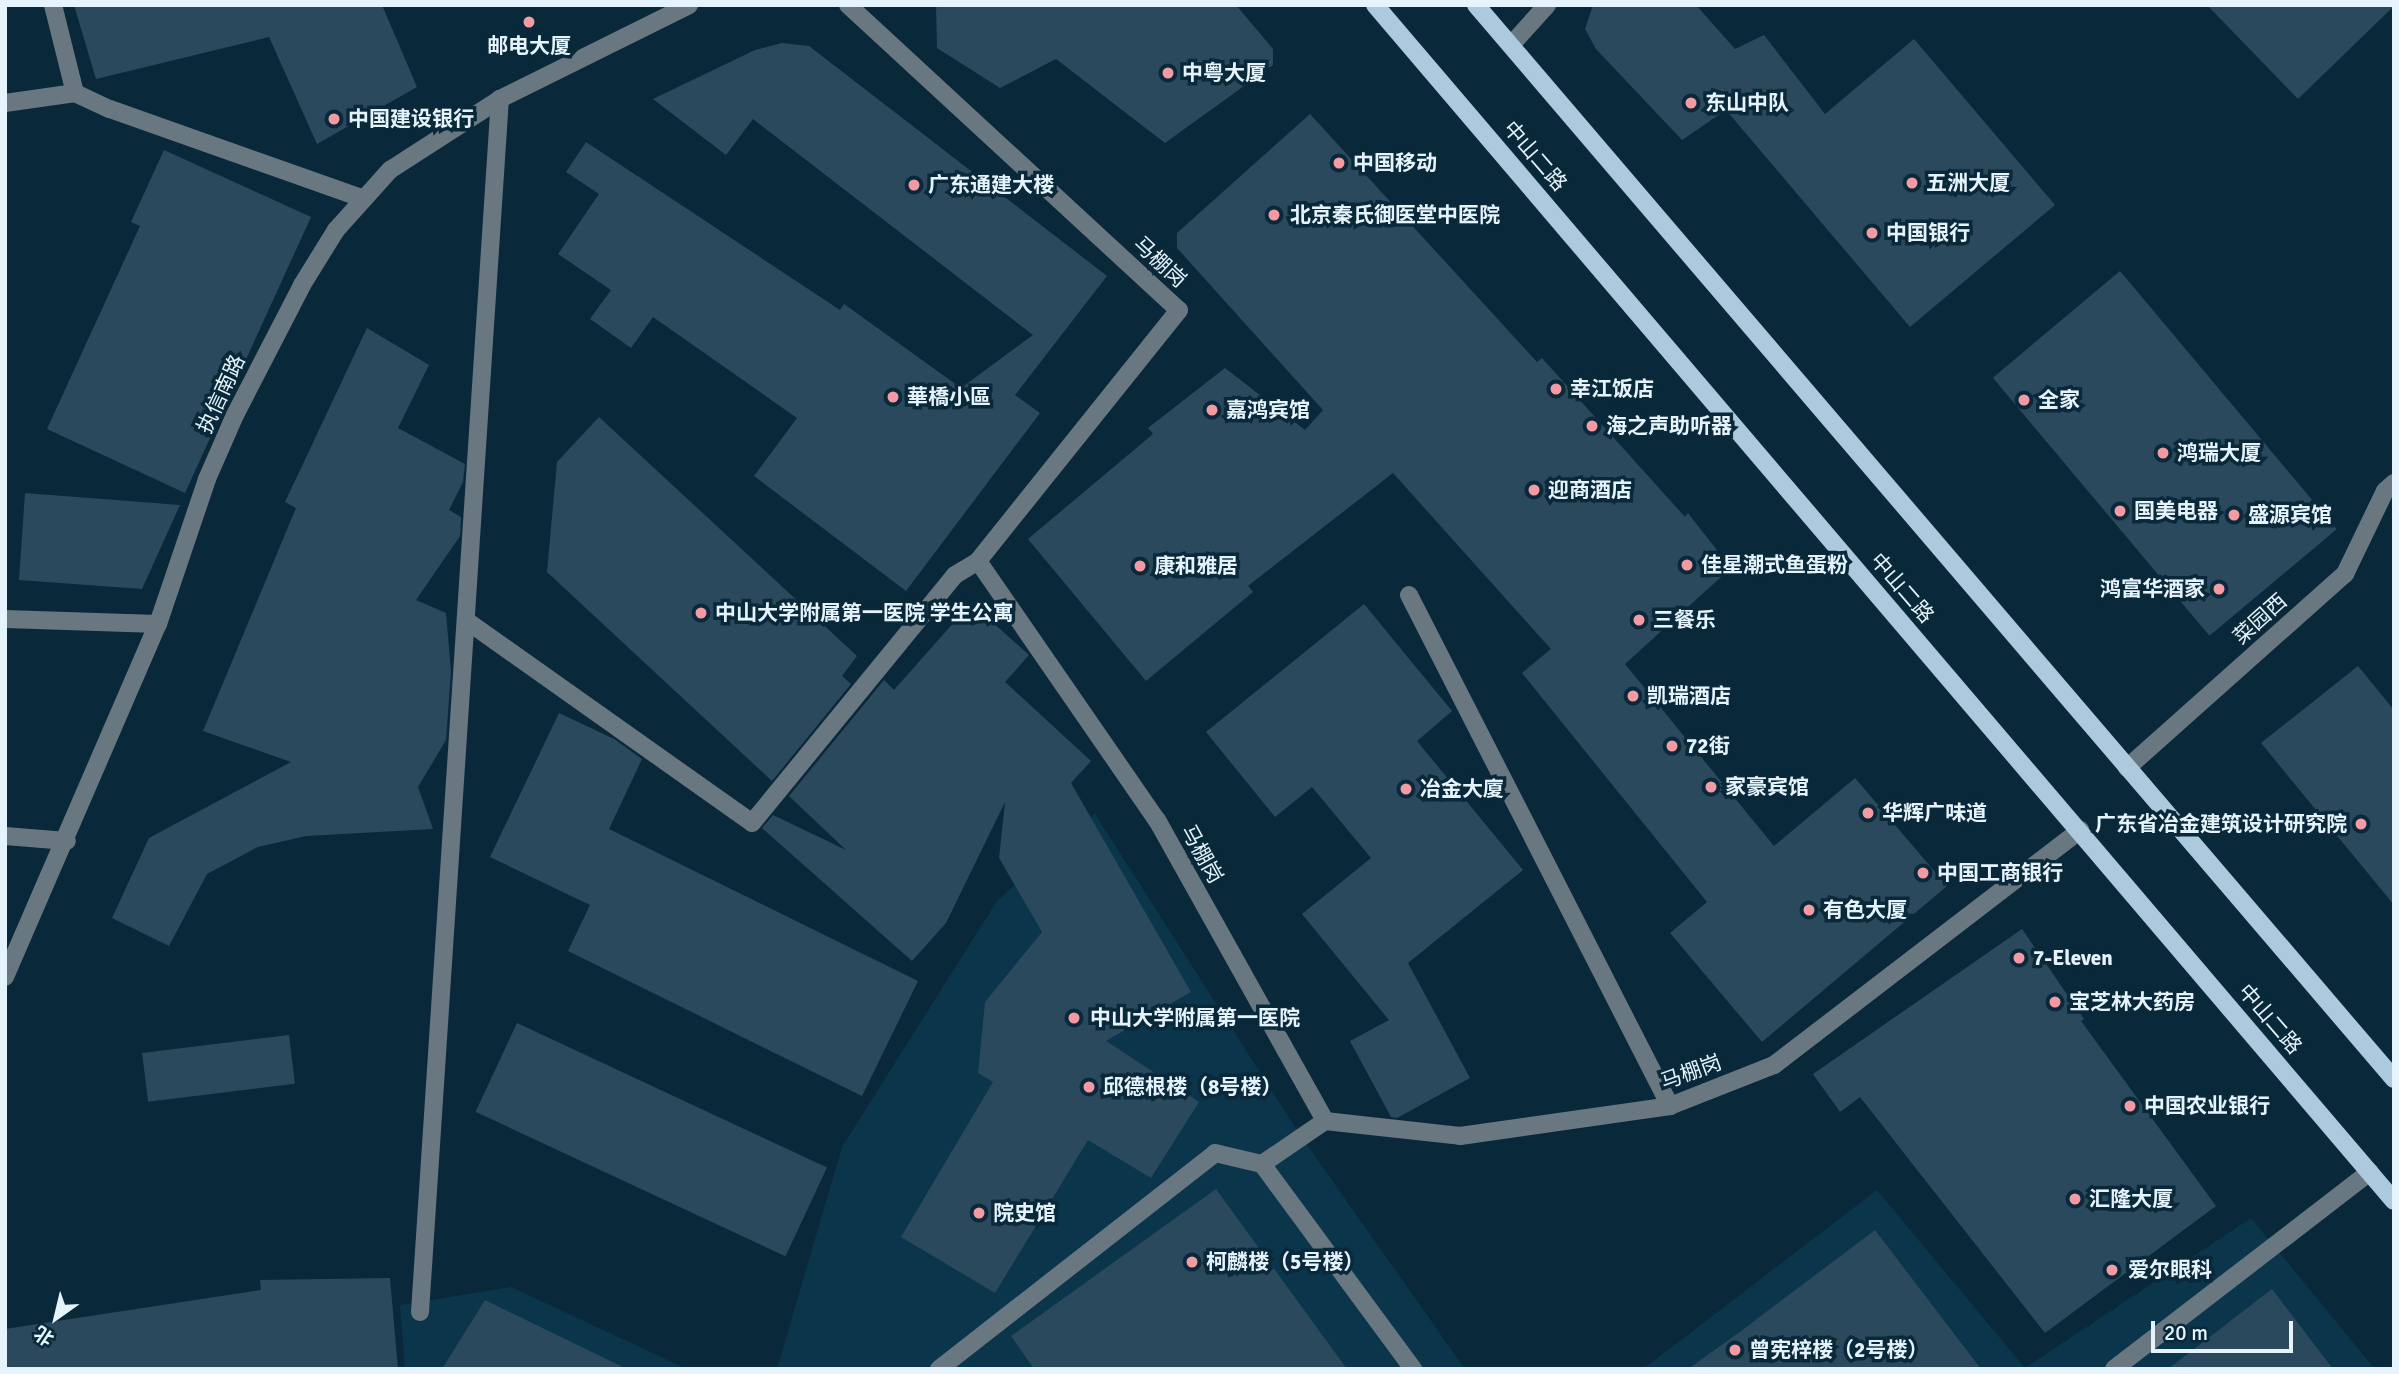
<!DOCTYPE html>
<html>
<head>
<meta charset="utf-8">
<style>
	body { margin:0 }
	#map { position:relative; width:2399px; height:1374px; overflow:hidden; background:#09293b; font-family:Signika,"Noto Sans SC",sans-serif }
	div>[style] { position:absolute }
	.built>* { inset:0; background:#0a354b }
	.building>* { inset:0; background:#2a495d; transform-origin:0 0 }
	.minor>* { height:18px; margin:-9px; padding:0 9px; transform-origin:9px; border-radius:9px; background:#697781 }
	.major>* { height:18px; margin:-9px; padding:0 9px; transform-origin:9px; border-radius:9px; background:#acc9dd }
	.dots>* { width:19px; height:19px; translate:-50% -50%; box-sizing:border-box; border:4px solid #09293b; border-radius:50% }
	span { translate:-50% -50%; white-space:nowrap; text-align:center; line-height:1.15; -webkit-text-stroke:7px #09293b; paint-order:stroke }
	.poi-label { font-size:21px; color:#e5f3fc; font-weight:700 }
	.left { translate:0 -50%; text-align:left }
	.right { translate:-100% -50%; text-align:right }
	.street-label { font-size:21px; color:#e5f3fc }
	.frame { position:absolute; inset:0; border:7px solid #e5f3fc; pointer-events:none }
	.north { position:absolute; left:21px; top:1283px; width:70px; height:70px; -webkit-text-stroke:5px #09293b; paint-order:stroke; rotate:214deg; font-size:19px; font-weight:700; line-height:28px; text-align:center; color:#e5f3fc }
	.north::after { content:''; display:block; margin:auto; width:24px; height:32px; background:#e5f3fc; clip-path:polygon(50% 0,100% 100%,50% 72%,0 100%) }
	.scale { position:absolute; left:2151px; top:1321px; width:142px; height:32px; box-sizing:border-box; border:4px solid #e5f3fc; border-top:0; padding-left:9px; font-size:21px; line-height:24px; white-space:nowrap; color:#e5f3fc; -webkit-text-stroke:5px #09293b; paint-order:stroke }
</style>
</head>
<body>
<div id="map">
	<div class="built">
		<i style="clip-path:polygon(1095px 814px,1300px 1135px,1465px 1369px,777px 1369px,842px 1147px,997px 901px)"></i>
		<i style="clip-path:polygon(1877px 1190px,2025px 1368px,2251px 1218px,2375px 1369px,1643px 1369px)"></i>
		<i style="clip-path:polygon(511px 1287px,687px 1369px,405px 1369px,400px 1305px)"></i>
	</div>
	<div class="building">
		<i style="clip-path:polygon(74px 5px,382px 5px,417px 87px,317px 144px,269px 37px,96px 79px)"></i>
		<i style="clip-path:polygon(936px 5px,1236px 5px,1273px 49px,1273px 65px,1165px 143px,1056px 59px,1000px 88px,937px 48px)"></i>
		<i style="clip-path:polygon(1593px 5px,1696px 5px,1735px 49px,1764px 35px,1825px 114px,1914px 39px,2055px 205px,1910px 327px,1726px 110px,1682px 140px,1596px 49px,1585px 29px)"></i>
		<i style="clip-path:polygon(2207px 5px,2394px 5px,2394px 6px,2298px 99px)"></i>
		<i style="clip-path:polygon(782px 43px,809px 46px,1107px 276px,1015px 395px,1040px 413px,906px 591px,754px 476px,797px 418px,653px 317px,631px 348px,590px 319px,611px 290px,558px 254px,599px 194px,566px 172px,586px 142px,840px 310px,844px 304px,961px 388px,1033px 335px,753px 119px,726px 155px,653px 99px,755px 50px)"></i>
		<i style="clip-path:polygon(1310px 114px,1537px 362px,1542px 358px,1685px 517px,1688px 513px,1731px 568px,1625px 664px,1774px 846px,1855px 778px,1947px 886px,1762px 1042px,1670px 933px,1707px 902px,1522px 673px,1551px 649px,1393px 473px,1248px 586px,1253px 592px,1146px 681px,1028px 539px,1153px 434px,1148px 428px,1225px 368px,1305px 430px,1323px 410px,1177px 248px,1177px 233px)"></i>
		<i style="clip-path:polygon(164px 150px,311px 217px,185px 493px,47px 429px,140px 226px,131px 222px)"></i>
		<i style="left:2120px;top:271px;width:337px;height:166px;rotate:50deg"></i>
		<i style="clip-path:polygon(367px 328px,429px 365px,398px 428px,465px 464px,463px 482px,449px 510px,461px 517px,460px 536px,416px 600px,446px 613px,451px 671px,446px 740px,418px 787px,433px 829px,306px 836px,258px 847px,207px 874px,169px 946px,112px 918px,149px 838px,291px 762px,203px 731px,296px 508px,285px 502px)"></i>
		<i style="clip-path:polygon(599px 417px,857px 656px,842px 676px,851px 684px,772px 781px,547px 572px,557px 462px)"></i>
		<i style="clip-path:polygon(25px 493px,180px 505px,142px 589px,19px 580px)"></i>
		<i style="clip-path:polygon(971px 603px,1029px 655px,1005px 682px,1091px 761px,1071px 783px,1191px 992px,1106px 1041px,1199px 1102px,1151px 1178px,1088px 1140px,995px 1293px,901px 1237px,993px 1082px,978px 1073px,985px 1002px,1042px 932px,999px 858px,1005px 802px,946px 923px,912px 961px,762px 828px,773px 815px,846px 850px,789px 796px,884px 680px,894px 690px)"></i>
		<i style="clip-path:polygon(1364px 604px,1452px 711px,1417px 741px,1523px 870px,1408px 963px,1470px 1078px,1397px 1118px,1391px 1117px,1350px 1041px,1389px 1020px,1302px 914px,1371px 858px,1312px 787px,1275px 817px,1206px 732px)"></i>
		<i style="clip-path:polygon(2358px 666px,2394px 710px,2394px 905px,2261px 743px)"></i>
		<i style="clip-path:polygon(559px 713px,614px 739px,642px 759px,609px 829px,918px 981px,862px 1096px,568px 951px,590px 905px,490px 857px)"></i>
		<i style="clip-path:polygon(2022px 929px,2084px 1019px,2081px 1021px,2216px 1206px,2045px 1333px,1860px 1097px,1840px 1112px,1813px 1074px)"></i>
		<i style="left:517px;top:1023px;width:342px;height:98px;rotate:25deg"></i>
		<i style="left:289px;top:1035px;width:49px;height:148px;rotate:83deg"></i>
		<i style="clip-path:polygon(1216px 1189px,1347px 1369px,1034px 1369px,1011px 1336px)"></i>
		<i style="clip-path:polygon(1875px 1230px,1981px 1369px,1688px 1369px,1741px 1331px)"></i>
		<i style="clip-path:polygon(390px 1278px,398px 1369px,5px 1369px,5px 1329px,261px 1290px,260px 1280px)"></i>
		<i style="clip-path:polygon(2272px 1289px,2333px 1369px,2168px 1369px)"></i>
		<i style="clip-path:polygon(485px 1300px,627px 1369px,442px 1369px)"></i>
	</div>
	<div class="minor">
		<i style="left:53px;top:5px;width:91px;rotate:76deg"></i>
		<i style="left:75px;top:93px;width:38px;rotate:25deg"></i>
		<i style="left:110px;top:109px;width:266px;rotate:19.5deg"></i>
		<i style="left:848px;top:5px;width:450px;rotate:42.7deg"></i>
		<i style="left:1179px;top:310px;width:322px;rotate:128.7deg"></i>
		<i style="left:978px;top:561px;width:315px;rotate:55.4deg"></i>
		<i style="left:1157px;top:820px;width:345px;rotate:60.8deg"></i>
		<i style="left:1325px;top:1121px;width:136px;rotate:6.3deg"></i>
		<i style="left:1460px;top:1136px;width:212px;rotate:-8.1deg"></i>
		<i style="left:1670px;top:1106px;width:112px;rotate:-21.5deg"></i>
		<i style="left:1774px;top:1065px;width:386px;rotate:-37.5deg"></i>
		<i style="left:1511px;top:45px;width:54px;rotate:-48deg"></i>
		<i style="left:5px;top:103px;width:71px;rotate:-8.1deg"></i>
		<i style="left:1409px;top:595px;width:574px;rotate:62.94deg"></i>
		<i style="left:5px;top:619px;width:153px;rotate:1.9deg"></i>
		<i style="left:467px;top:621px;width:349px;rotate:35.3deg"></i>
		<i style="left:752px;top:823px;width:320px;rotate:-50.7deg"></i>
		<i style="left:955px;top:575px;width:27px;rotate:-31deg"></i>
		<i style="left:2127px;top:768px;width:292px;rotate:-41.7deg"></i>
		<i style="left:2345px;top:574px;width:92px;rotate:-64.3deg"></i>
		<i style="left:2385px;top:491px;width:12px;rotate:-42deg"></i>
		<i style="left:5px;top:836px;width:62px;rotate:4.6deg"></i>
		<i style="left:5px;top:977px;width:385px;rotate:-66.6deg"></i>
		<i style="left:158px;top:624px;width:153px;rotate:-71.3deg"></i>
		<i style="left:207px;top:479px;width:70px;rotate:-66.4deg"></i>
		<i style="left:235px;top:415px;width:146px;rotate:-62.7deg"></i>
		<i style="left:302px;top:285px;width:65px;rotate:-58.3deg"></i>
		<i style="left:336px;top:230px;width:81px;rotate:-48deg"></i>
		<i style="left:390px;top:170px;width:131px;rotate:-32.8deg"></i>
		<i style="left:500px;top:99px;width:211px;rotate:-26.4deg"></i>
		<i style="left:1262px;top:1164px;width:76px;rotate:-34.3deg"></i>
		<i style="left:420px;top:1312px;width:1216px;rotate:-86.23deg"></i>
		<i style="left:939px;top:1369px;width:350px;rotate:-38deg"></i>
		<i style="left:1215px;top:1153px;width:48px;rotate:13.2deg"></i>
		<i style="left:1262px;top:1164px;width:255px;rotate:53.6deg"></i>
		<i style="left:2114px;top:1369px;width:323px;rotate:-37.6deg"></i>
	</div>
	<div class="major">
		<i style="left:1375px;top:5px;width:1571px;rotate:49.57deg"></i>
		<i style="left:1476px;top:5px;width:1413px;rotate:49.48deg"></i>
	</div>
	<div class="dots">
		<i style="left:529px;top:22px;background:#f49aa3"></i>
		<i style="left:1168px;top:73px;background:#f49aa3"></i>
		<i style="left:1691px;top:103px;background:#f49aa3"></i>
		<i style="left:334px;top:119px;background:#f49aa3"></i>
		<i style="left:1339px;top:163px;background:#f49aa3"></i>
		<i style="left:1912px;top:183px;background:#f49aa3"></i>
		<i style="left:914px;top:185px;background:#f49aa3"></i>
		<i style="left:1274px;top:215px;background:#f49aa3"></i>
		<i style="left:1872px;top:233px;background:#f49aa3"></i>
		<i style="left:1556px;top:389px;background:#f49aa3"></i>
		<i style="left:893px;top:397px;background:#f49aa3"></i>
		<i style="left:2024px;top:400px;background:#f49aa3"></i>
		<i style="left:1212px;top:410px;background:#f49aa3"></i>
		<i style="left:1592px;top:426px;background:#f49aa3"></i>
		<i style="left:2163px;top:453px;background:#f49aa3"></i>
		<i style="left:1534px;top:490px;background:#f49aa3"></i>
		<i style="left:2120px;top:511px;background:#f49aa3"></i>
		<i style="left:2234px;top:515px;background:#f49aa3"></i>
		<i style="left:1687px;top:565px;background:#f49aa3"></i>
		<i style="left:1140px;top:566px;background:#f49aa3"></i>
		<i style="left:2219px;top:589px;background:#f49aa3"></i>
		<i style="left:701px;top:613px;background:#f49aa3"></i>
		<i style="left:1639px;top:620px;background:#f49aa3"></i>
		<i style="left:1633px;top:696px;background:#f49aa3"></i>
		<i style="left:1672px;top:746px;background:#f49aa3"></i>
		<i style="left:1711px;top:787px;background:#f49aa3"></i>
		<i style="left:1406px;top:789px;background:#f49aa3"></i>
		<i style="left:1868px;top:813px;background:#f49aa3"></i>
		<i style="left:2361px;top:824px;background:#f49aa3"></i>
		<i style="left:1923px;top:873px;background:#f49aa3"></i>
		<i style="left:1809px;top:910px;background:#f49aa3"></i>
		<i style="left:2019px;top:958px;background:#f49aa3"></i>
		<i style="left:2055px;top:1002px;background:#f49aa3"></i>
		<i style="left:1074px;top:1018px;background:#f49aa3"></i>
		<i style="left:1089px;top:1087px;background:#f49aa3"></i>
		<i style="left:2130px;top:1106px;background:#f49aa3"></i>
		<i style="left:2075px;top:1199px;background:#f49aa3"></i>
		<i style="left:979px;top:1213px;background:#f49aa3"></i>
		<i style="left:1192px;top:1262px;background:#f49aa3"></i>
		<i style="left:2112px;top:1270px;background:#f49aa3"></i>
		<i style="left:1735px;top:1350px;background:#f49aa3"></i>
	</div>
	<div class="poi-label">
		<span style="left:529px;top:46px">邮电大厦</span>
		<span class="left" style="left:1182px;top:73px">中粤大厦</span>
		<span class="left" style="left:1705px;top:103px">东山中队</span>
		<span class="left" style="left:348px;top:119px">中国建设银行</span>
		<span class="left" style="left:1353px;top:163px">中国移动</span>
		<span class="left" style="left:1926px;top:183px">五洲大厦</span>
		<span class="left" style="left:928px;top:185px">广东通建大楼</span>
		<span class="left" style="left:1290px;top:215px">北京秦氏御医堂中医院</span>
		<span class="left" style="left:1886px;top:233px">中国银行</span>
		<span class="left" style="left:1570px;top:389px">幸江饭店</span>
		<span class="left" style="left:907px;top:397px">華橋小區</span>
		<span class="left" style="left:2038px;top:400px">全家</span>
		<span class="left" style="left:1226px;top:410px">嘉鸿宾馆</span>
		<span class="left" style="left:1606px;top:426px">海之声助听器</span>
		<span class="left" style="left:2177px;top:453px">鸿瑞大厦</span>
		<span class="left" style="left:1548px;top:490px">迎商酒店</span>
		<span class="left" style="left:2134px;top:511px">国美电器</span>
		<span class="left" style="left:2248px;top:515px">盛源宾馆</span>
		<span class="left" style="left:1701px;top:565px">佳星潮式鱼蛋粉</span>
		<span class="left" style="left:1154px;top:566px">康和雅居</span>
		<span class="right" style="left:2205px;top:589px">鸿富华酒家</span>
		<span class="left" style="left:715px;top:613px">中山大学附属第一医院 学生公寓</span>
		<span class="left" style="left:1653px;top:620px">三餐乐</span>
		<span class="left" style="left:1647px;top:696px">凯瑞酒店</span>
		<span class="left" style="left:1686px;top:746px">72街</span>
		<span class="left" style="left:1725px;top:787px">家豪宾馆</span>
		<span class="left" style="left:1420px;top:789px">冶金大廈</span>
		<span class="left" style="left:1882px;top:813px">华辉广味道</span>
		<span class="right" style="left:2347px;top:824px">广东省冶金建筑设计研究院</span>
		<span class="left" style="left:1937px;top:873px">中国工商银行</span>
		<span class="left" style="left:1823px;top:910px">有色大厦</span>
		<span class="left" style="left:2033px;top:958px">7-Eleven</span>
		<span class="left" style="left:2069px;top:1002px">宝芝林大药房</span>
		<span class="left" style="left:1090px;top:1018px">中山大学附属第一医院</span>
		<span class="left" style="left:1103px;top:1087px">邱德根楼（8号楼）</span>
		<span class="left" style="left:2144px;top:1106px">中国农业银行</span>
		<span class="left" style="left:2089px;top:1199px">汇隆大厦</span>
		<span class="left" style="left:993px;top:1213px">院史馆</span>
		<span class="left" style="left:1206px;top:1262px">柯麟楼（5号楼）</span>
		<span class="left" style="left:2128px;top:1270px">爱尔眼科</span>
		<span class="left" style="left:1749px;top:1350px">曾宪梓楼（2号楼）</span>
	</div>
	<div class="street-label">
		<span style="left:1535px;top:156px;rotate:49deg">中山二路</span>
		<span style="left:1160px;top:262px;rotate:43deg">马棚岗</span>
		<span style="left:221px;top:394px;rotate:-65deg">执信南路</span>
		<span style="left:1902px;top:588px;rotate:49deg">中山二路</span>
		<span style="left:2260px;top:619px;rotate:-42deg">菜园西</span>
		<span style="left:1202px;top:854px;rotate:61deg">马棚岗</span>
		<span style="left:2270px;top:1019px;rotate:49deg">中山二路</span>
		<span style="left:1691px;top:1072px;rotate:-20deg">马棚岗</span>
	</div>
	<div class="frame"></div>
	<div class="north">北</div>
	<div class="scale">20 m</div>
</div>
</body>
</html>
